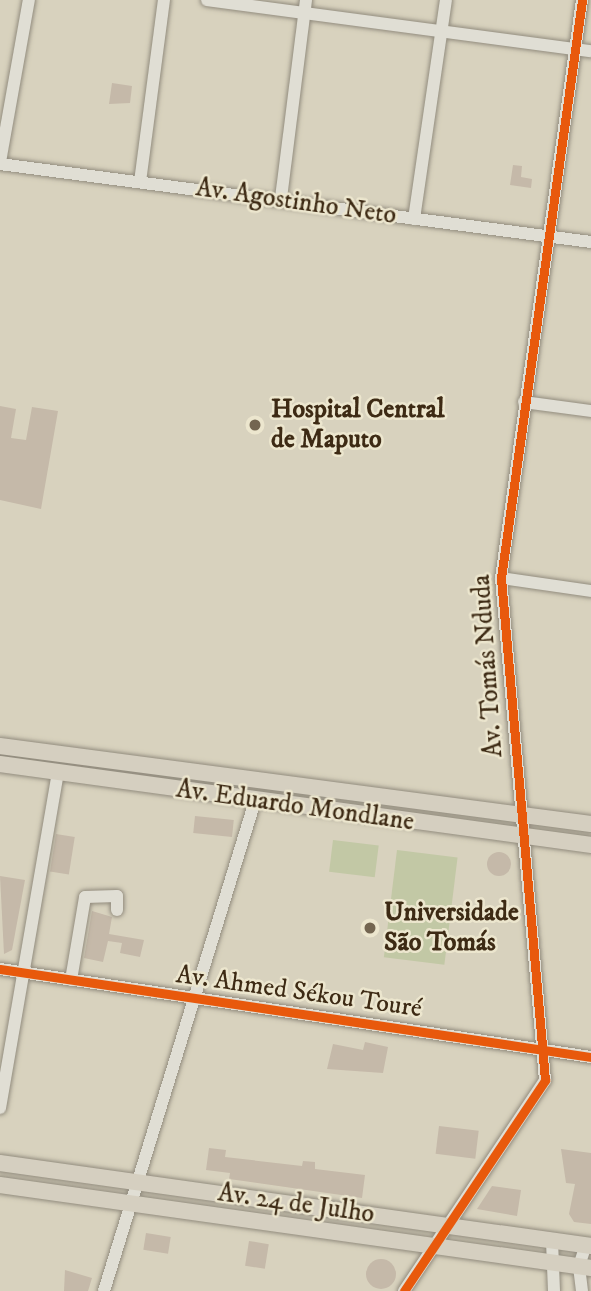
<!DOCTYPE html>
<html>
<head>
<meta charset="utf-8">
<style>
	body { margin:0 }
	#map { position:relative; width:591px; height:1291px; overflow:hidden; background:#d8d2be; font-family:"IM FELL DW Pica",serif }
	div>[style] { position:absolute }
	.green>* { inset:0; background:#c2c8a5; transform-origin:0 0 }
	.building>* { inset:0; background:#c5b9a9; transform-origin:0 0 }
	.round { border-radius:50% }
	.roads { filter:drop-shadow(0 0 2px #928c7e) drop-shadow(0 0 2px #928c7e) }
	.minor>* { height:12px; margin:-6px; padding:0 6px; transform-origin:6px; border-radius:6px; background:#e0ded4 }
	.major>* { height:16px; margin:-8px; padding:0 8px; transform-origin:8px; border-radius:8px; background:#d5cfc0 }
	.cycleway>* { height:9px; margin:-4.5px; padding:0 4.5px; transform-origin:4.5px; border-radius:4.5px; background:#e8590c }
	.dots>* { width:19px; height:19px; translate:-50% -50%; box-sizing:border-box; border:4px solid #ece6ce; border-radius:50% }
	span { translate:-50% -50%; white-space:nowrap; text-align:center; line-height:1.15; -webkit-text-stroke:5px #ece6ce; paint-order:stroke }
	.street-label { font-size:26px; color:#3d2a14 }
	.poi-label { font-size:26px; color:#3d2a14; font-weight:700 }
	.left { translate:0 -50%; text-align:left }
</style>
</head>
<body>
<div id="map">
	<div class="green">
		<i style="left:333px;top:840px;width:46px;height:32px;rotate:7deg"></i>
		<i style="left:397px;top:850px;width:61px;height:108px;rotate:7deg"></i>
	</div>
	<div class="building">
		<i style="clip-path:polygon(112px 83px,132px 86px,130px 103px,109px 104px)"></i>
		<i style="clip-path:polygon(513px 165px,522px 166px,521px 177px,532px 179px,531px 188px,510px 185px)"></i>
		<i style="clip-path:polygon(0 406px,16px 409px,11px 438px,26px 440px,32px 407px,58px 411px,41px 509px,0 500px)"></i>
		<i style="left:195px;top:816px;width:39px;height:17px;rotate:6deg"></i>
		<i style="left:56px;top:834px;width:19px;height:38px;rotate:9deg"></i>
		<i class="round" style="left:487px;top:852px;width:24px;height:24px"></i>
		<i style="clip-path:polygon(0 876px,25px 880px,12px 950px,4px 954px)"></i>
		<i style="clip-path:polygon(92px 911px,112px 917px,109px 934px,144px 940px,140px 957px,120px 953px,122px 943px,108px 941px,103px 962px,84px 958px)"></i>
		<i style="clip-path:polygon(365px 1042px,388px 1047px,383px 1073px,327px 1069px,333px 1044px,363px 1050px)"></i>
		<i style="left:439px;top:1126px;width:40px;height:28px;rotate:7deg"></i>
		<i style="clip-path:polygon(209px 1148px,226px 1150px,225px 1157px,302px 1166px,303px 1161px,315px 1162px,315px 1169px,365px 1175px,362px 1198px,229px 1179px,230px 1173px,206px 1170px)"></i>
		<i style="clip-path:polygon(561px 1149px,591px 1153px,591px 1224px,574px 1222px,569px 1214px,575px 1184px,566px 1183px)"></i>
		<i style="clip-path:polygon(492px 1186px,521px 1190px,517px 1216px,477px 1209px)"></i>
		<i style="left:146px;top:1233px;width:25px;height:17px;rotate:9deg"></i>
		<i style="left:249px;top:1241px;width:20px;height:25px;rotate:9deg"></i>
		<i class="round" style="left:366px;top:1259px;width:30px;height:30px"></i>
		<i style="clip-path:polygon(65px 1270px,92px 1278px,88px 1291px,64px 1291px)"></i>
	</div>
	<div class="roads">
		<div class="minor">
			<i style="left:207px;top:0;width:387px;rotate:7.6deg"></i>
			<i style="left:0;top:162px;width:165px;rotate:-79.9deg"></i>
			<i style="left:0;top:164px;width:596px;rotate:7.52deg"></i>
			<i style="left:140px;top:182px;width:184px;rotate:-82.5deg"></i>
			<i style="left:281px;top:198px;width:200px;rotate:-82.8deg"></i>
			<i style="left:414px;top:219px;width:221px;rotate:-81.7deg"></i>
			<i style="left:524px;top:402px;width:68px;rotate:7.7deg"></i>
			<i style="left:501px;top:578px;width:91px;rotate:8.2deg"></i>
			<i style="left:0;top:969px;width:598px;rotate:8.47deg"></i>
			<i style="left:71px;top:980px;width:84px;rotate:-80.4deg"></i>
			<i style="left:85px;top:897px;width:32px;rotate:-2deg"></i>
			<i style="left:117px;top:896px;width:14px;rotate:90deg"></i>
			<i style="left:0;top:1108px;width:340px;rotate:-80.2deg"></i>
			<i style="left:552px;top:1241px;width:50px;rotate:87.7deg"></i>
			<i style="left:104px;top:1291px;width:513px;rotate:-72.87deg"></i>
			<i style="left:404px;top:1291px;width:254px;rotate:-56.2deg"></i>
			<i style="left:545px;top:1080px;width:504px;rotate:-95.01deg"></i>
			<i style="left:501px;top:578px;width:584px;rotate:-82.02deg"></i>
			<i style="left:582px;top:1291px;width:25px;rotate:-97deg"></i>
			<i style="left:579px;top:1266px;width:22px;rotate:-72deg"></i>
		</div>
		<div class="major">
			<i style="left:0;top:746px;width:596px;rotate:7.52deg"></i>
			<i style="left:0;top:764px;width:597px;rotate:7.8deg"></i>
			<i style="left:0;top:1163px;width:597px;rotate:7.99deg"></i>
			<i style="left:0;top:1185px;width:597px;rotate:7.99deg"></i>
		</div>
	</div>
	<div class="cycleway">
		<i style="left:0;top:969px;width:598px;rotate:8.47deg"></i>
		<i style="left:404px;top:1291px;width:254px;rotate:-56.2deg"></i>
		<i style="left:545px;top:1080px;width:504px;rotate:-95.01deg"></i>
		<i style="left:501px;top:578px;width:584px;rotate:-82.02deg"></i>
	</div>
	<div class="dots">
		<i style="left:255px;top:425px;background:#736550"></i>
		<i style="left:370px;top:928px;background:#736550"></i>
	</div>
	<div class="street-label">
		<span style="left:296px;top:202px;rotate:8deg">Av. Agostinho Neto</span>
		<span style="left:488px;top:666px;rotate:-94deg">Av. Tomás Nduda</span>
		<span style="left:295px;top:806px;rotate:8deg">Av. Eduardo Mondlane</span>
		<span style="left:299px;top:992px;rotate:8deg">Av. Ahmed Sékou Touré</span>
		<span style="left:296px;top:1204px;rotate:8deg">Av. 24 de Julho</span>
	</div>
	<div class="poi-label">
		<span class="left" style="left:271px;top:425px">Hospital Central<br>de Maputo</span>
		<span class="left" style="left:384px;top:928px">Universidade<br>São Tomás</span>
	</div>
</div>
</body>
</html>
